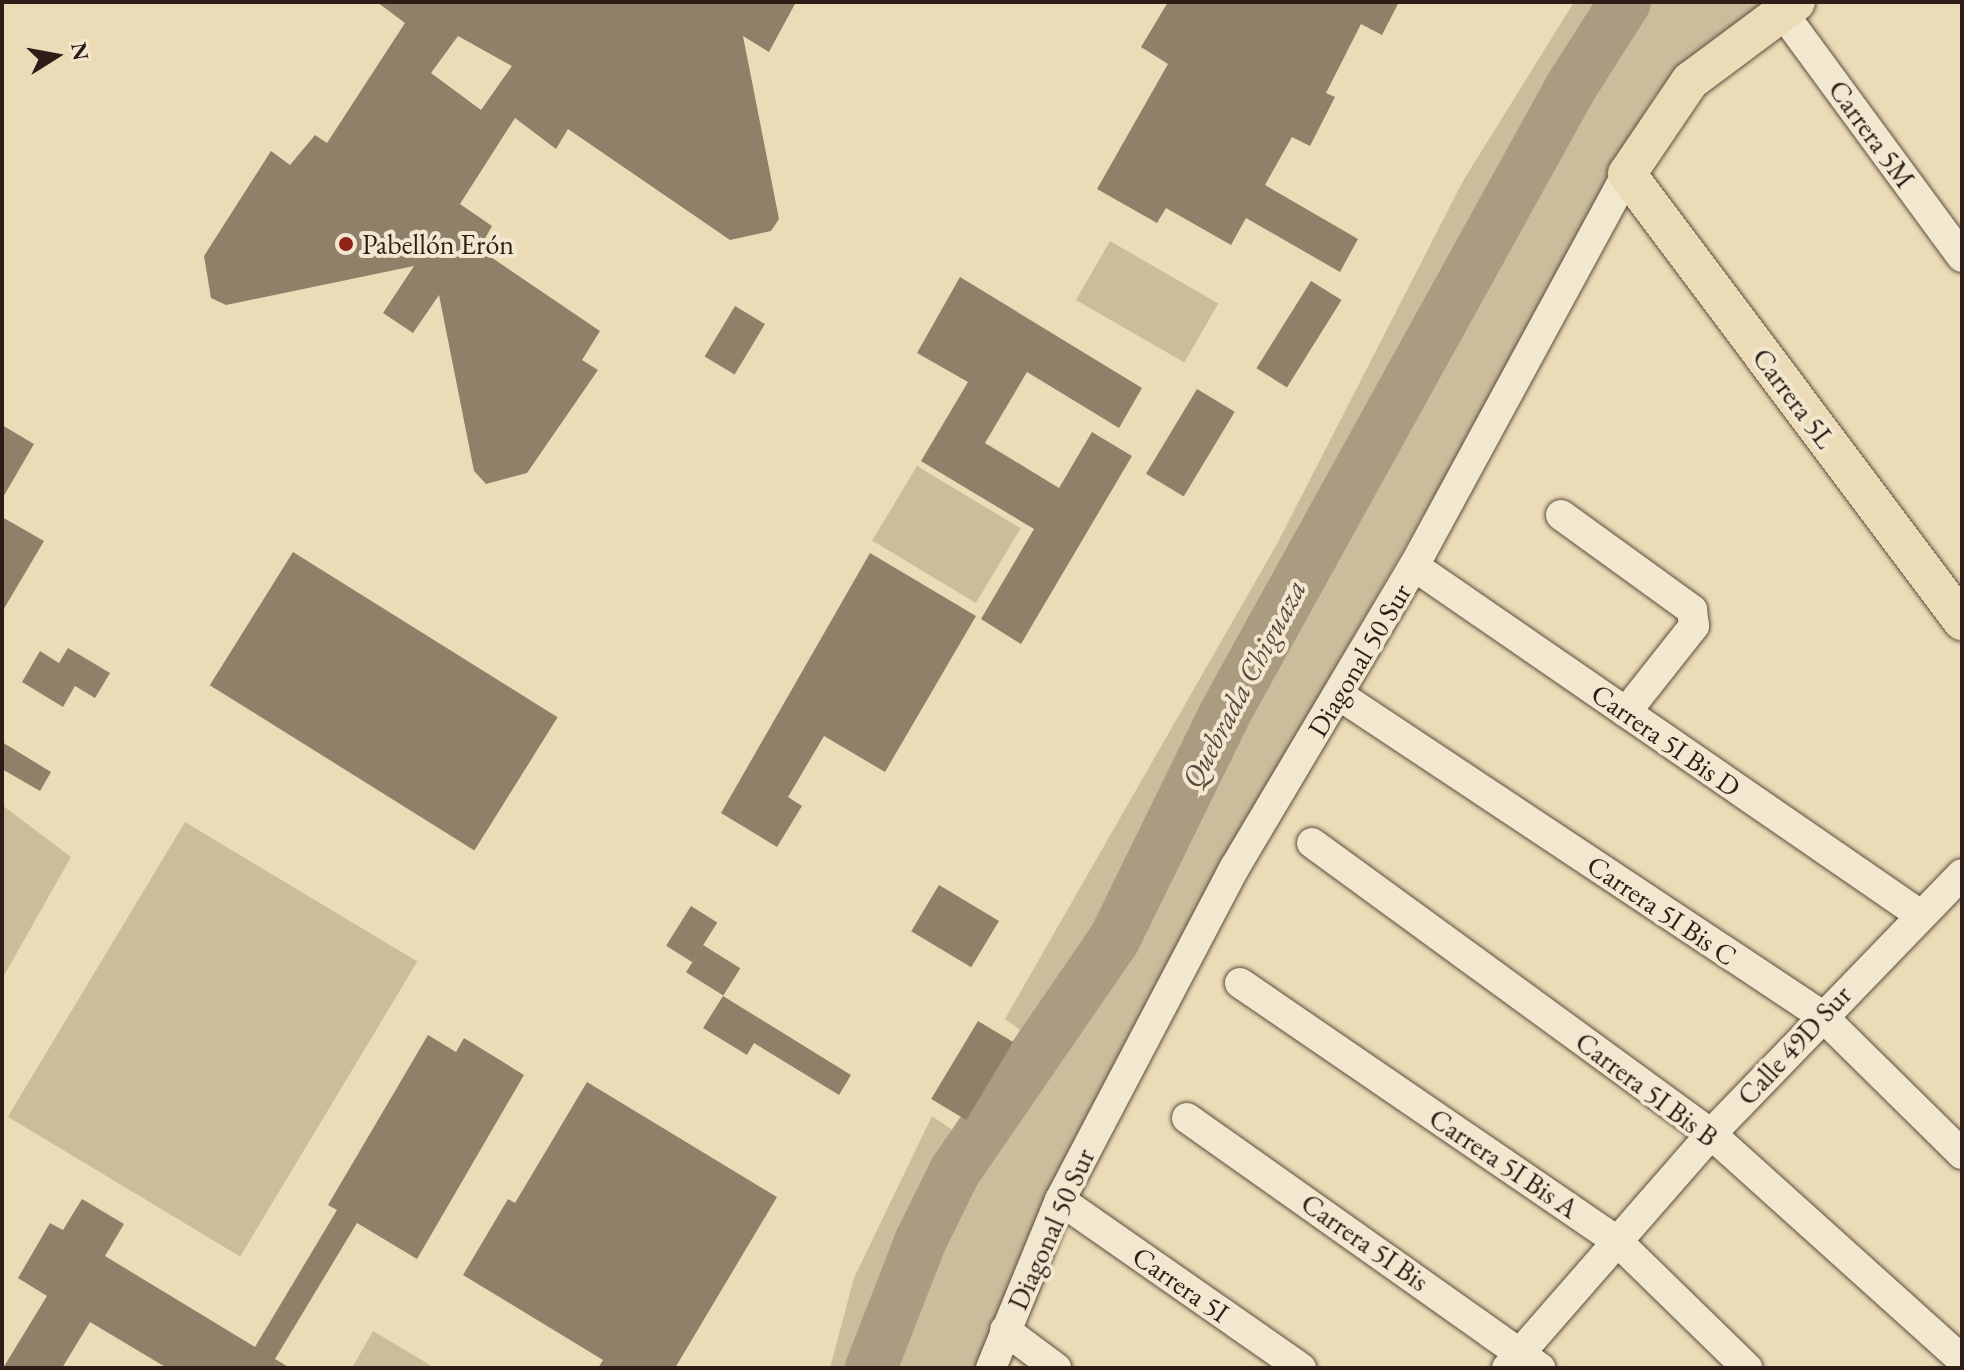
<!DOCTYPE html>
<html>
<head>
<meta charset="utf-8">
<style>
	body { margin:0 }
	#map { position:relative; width:1964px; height:1370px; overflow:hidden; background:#ebdcb7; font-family:"EB Garamond",serif }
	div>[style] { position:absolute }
	.green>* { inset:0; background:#cbbc9c; transform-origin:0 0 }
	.river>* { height:52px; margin:-26px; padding:0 26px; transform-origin:26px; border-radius:26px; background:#ab9b81 }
	.building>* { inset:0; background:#90806a; transform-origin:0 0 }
	.roads { filter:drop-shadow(0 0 2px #5d4d3f) drop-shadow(0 0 2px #5d4d3f) }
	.minor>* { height:30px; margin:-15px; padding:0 15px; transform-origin:15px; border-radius:15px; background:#f2e8d0 }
	.major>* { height:38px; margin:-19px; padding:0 19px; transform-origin:19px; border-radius:19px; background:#ebdcb7 }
	.dots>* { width:22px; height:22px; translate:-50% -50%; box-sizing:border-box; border:4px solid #f2e8d0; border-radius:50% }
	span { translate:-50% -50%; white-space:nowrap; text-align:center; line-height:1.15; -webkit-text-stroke:8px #f2e8d0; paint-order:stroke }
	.street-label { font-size:28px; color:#2e1d17 }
	.poi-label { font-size:28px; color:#2e1d17 }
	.left { translate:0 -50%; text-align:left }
	.water-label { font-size:30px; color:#5a493c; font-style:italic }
	.frame { position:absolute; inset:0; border:4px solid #2e1d17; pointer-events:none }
	.north { position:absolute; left:16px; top:16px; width:80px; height:80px; -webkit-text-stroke:6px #f2e8d0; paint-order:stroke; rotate:79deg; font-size:22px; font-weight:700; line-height:32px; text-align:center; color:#2e1d17 }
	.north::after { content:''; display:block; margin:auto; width:28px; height:36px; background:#2e1d17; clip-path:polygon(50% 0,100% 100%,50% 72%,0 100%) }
</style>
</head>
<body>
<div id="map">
	<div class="green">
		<i style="clip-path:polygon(1574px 2px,1766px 2px,1682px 66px,1655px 95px,1625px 146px,1461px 450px,1197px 906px,1060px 1167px,978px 1368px,830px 1368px,854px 1278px,932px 1116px,961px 1136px,1031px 1038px,1005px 1019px,1278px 542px,1463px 181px)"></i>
		<i style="left:1110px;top:241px;width:125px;height:68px;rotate:30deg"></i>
		<i style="left:917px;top:466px;width:121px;height:87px;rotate:31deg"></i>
		<i style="clip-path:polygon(2px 805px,71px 857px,2px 979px)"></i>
		<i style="left:185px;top:822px;width:271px;height:344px;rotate:31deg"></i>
		<i style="clip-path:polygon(373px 1331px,435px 1368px,352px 1368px)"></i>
	</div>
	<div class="river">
		<i style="left:871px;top:1368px;width:135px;rotate:-68.7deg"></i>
		<i style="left:920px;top:1242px;width:79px;rotate:-63.8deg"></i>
		<i style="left:955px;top:1171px;width:280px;rotate:-55.5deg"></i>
		<i style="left:1114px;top:940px;width:250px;rotate:-63.9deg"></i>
		<i style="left:1224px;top:715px;width:717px;rotate:-61.08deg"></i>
		<i style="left:1571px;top:87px;width:101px;rotate:-57.6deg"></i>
	</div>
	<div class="building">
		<i style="clip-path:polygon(evenodd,377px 2px,796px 2px,769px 52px,743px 36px,779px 219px,771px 231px,730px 240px,568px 129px,556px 149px,515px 118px,460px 204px,492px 226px,479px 249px,600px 331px,582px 360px,598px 370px,527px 473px,486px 484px,474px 471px,439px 295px,413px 333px,383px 313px,414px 266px,226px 305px,211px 298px,204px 256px,271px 151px,290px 165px,315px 135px,327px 143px,405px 23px,377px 2px,458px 36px,512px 66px,481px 110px,431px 73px,458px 36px)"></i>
		<i style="clip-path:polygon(1168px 2px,1399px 2px,1382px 35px,1361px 24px,1326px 93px,1335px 97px,1310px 146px,1292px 137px,1265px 185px,1358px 239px,1340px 272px,1246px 218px,1231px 245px,1166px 208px,1157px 223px,1097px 189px,1168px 64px,1141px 47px)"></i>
		<i style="clip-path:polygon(960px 277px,1142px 388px,1119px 428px,1027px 372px,985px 443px,1059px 488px,1092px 432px,1132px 456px,1021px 644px,981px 619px,1034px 529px,921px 461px,968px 382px,917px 353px)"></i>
		<i style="left:1311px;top:281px;width:36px;height:103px;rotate:32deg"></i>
		<i style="left:735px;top:306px;width:35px;height:59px;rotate:31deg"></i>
		<i style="left:1197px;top:389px;width:44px;height:99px;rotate:31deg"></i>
		<i style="clip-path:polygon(2px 425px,34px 444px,2px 499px)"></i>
		<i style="clip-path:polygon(2px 517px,44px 541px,2px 612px)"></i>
		<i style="left:293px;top:552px;width:312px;height:157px;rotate:32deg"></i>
		<i style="clip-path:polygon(870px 553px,976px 616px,885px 772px,824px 736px,788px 797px,802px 806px,777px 847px,721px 813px)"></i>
		<i style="clip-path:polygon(68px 648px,110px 673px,95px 698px,75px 686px,63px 707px,22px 682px,40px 651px,59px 663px)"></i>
		<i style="clip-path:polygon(2px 742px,51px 772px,40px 791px,2px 769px)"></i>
		<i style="left:939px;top:885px;width:70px;height:54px;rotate:31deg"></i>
		<i style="left:691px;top:906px;width:31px;height:47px;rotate:32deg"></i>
		<i style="left:703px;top:945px;width:44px;height:32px;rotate:32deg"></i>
		<i style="clip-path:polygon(723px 996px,851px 1075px,839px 1095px,754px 1043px,747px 1055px,703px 1028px)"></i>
		<i style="left:978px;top:1021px;width:41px;height:91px;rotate:31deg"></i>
		<i style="clip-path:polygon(428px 1035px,456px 1052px,464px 1038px,524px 1075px,417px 1259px,357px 1223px,275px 1359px,290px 1368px,167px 1368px,90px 1322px,62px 1368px,3px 1368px,47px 1296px,18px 1278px,50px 1223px,63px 1230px,82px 1199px,124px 1224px,105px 1256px,255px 1347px,337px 1210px,328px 1205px)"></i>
		<i style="clip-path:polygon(587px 1082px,777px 1197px,675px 1368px,598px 1368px,603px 1360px,463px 1275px,508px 1199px,515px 1203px)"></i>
	</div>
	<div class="roads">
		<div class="minor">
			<i style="left:1782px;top:12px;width:304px;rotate:53.7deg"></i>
			<i style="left:1561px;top:515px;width:162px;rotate:35.9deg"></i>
			<i style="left:1692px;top:610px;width:16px;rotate:83deg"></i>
			<i style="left:1694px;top:626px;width:110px;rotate:128.3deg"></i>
			<i style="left:1414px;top:566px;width:613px;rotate:34.57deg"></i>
			<i style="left:1339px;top:695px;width:579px;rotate:33.58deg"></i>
			<i style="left:1821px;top:1015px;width:198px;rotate:44.6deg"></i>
			<i style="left:1312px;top:843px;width:494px;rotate:36.1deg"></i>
			<i style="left:1711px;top:1134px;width:338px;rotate:42deg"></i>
			<i style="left:1240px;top:983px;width:457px;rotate:34.4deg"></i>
			<i style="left:1617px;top:1241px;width:182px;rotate:44.3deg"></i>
			<i style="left:1187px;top:1118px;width:433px;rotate:35.3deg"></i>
			<i style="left:1060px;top:1200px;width:294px;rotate:34.9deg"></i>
			<i style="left:1005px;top:1330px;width:64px;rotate:36.7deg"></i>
			<i style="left:991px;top:1368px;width:182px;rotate:-67.7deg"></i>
			<i style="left:1060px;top:1200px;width:376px;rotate:-62.3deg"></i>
			<i style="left:1235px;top:867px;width:350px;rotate:-59.3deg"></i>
			<i style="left:1414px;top:566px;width:446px;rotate:-61.5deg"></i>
			<i style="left:1507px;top:1368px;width:310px;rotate:-48.9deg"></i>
			<i style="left:1711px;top:1134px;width:361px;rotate:-46deg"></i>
		</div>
		<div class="major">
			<i style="left:1796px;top:2px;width:132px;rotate:143.3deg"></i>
			<i style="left:1690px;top:81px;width:112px;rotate:124.1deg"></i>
			<i style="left:1627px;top:174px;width:559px;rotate:53.15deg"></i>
		</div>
	</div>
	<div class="dots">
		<i style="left:346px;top:244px;background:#8f2418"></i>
	</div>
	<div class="street-label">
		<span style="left:1872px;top:134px;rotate:54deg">Carrera 5M</span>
		<span style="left:1794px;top:398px;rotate:53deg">Carrera 5L</span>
		<span style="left:1359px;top:660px;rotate:-59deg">Diagonal 50 Sur</span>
		<span style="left:1666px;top:740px;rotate:35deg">Carrera 5I Bis D</span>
		<span style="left:1662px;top:910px;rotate:34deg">Carrera 5I Bis C</span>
		<span style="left:1794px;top:1045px;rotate:-47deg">Calle 49D Sur</span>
		<span style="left:1647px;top:1089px;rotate:37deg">Carrera 5I Bis B</span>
		<span style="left:1504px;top:1163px;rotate:34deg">Carrera 5I Bis A</span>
		<span style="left:1051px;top:1229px;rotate:-66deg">Diagonal 50 Sur</span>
		<span style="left:1365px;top:1242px;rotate:35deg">Carrera 5I Bis</span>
		<span style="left:1181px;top:1284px;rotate:35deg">Carrera 5I</span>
	</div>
	<div class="poi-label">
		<span class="left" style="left:362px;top:244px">Pabellón Erón</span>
	</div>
	<div class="water-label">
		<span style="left:1244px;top:684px;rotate:-62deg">Quebrada Chiguaza</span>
	</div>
	<div class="frame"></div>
	<div class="north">N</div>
</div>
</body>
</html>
